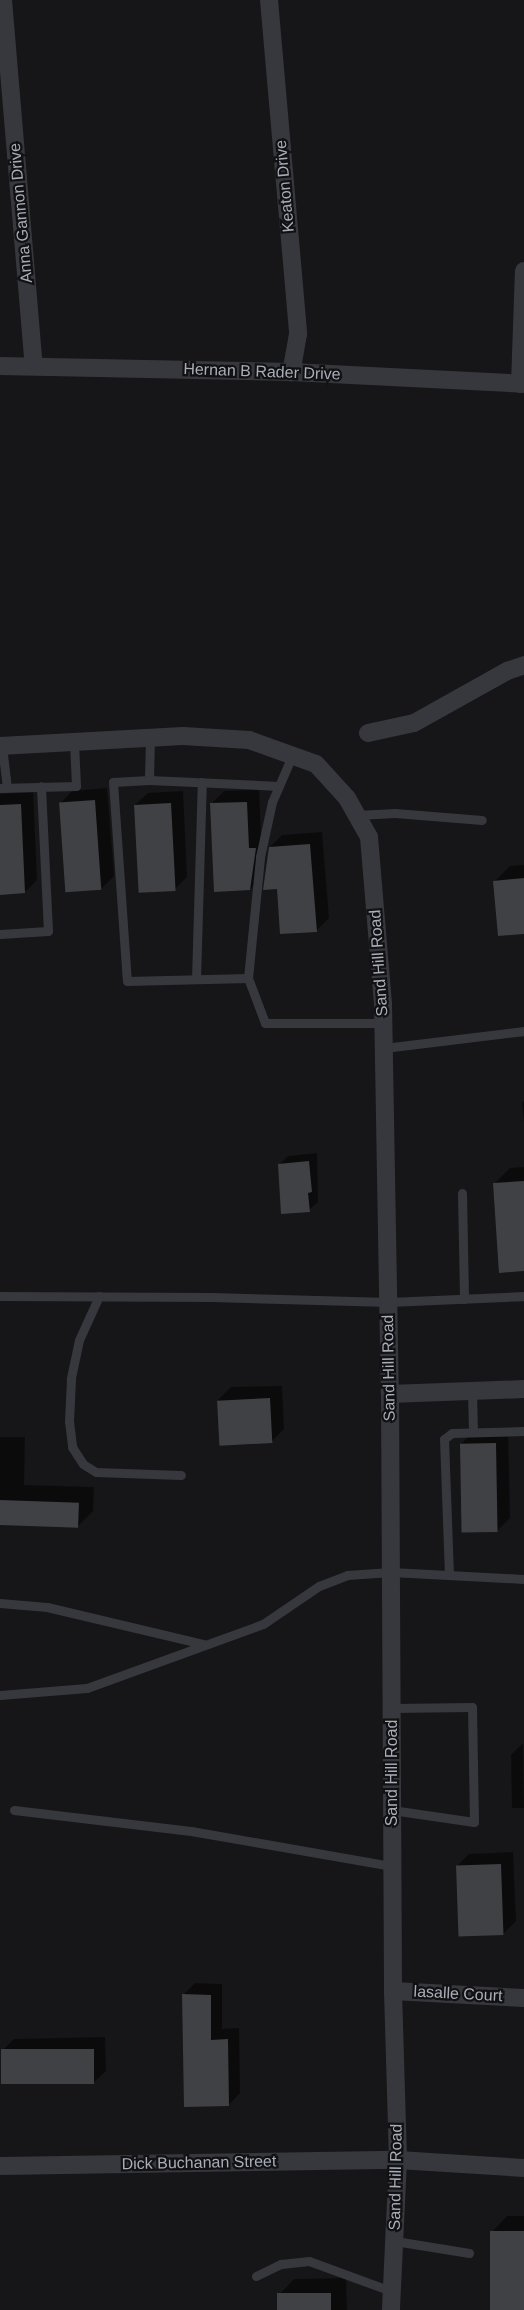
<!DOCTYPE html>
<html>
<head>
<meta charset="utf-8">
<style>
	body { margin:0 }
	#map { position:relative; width:524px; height:2310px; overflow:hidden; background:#161618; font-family:Arial,sans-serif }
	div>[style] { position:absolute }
	.shadow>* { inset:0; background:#0007 }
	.building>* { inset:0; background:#404145; transform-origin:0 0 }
	.service>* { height:9px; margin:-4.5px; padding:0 4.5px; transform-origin:4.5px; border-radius:4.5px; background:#37383d }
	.minor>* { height:18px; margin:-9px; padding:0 9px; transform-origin:9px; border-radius:9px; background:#37383d }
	span { translate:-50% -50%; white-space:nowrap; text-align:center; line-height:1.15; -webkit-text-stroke:4.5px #111113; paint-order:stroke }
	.street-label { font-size:16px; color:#a8adb8 }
</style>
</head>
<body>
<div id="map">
	<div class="shadow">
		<i style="clip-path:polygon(107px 788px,114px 876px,102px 888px,60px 804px,72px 791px)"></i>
		<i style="clip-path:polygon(259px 790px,261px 836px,267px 836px,262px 877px,250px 889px,212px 803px,224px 791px)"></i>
		<i style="clip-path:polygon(183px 791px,187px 877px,175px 889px,135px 805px,148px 793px)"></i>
		<i style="clip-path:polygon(33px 792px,37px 880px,25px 892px,0 893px,0 794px)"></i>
		<i style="clip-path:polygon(322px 832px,329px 918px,317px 930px,278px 888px,270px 847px,282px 835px)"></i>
		<i style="clip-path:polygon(524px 865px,524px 932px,494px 882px,510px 866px)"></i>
		<i style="clip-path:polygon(524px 1101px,524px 1122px,522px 1103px)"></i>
		<i style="clip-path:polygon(317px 1153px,318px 1202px,309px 1210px,280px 1164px,288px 1156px)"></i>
		<i style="clip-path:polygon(524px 1167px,524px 1270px,494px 1184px,510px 1168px)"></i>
		<i style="clip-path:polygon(282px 1386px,284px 1429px,271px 1442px,218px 1400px,231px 1387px)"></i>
		<i style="clip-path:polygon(508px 1431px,510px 1518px,498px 1530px,461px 1444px,473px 1432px)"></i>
		<i style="clip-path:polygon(0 1437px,25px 1437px,24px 1485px,94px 1487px,93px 1511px,78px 1526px,0 1524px)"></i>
		<i style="clip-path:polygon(523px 1743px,524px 1808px,512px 1808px,511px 1755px)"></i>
		<i style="clip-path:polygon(513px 1852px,516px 1921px,503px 1934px,457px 1866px,469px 1854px)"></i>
		<i style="clip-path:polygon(195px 1983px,222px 1984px,222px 2029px,239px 2028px,240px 2093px,229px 2105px,183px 1995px)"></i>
		<i style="clip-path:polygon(105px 2037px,106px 2071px,93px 2083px,2px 2051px,14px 2039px)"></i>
		<i style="clip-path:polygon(507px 2216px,524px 2216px,524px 2310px,493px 2310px,492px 2232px)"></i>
		<i style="clip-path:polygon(346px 2278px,347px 2310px,279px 2310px,279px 2295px,294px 2279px)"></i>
	</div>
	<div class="building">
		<i style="left:95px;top:800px;width:90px;height:36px;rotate:86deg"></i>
		<i style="clip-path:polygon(247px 802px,249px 848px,256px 848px,250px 890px,214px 892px,210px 803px)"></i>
		<i style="left:171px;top:803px;width:88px;height:37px;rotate:87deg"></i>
		<i style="clip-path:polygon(21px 804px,25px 893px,0 895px,0 805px)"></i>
		<i style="clip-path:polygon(310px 844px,317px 932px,280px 934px,277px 889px,263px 890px,269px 847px)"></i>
		<i style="clip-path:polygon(524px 878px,524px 934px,498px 936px,493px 881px)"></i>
		<i style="clip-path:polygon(309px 1161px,312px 1192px,308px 1193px,310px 1212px,281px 1214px,278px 1164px)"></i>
		<i style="clip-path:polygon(524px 1181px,524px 1271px,499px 1273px,493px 1183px)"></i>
		<i style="left:270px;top:1398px;width:45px;height:53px;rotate:87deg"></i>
		<i style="left:496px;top:1443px;width:89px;height:36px;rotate:89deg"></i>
		<i style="left:0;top:1500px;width:79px;height:25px;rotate:2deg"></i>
		<i style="left:501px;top:1864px;width:71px;height:45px;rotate:88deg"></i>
		<i style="clip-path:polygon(182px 1994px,211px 1995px,211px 2040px,228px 2039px,229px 2106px,184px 2107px)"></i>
		<i style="left:94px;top:2049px;width:35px;height:93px;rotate:90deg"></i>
		<i style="left:490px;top:2231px;width:34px;height:79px"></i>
		<i style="left:331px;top:2293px;width:17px;height:54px;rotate:90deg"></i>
	</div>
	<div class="service">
		<i style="left:150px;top:738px;width:42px;rotate:91.4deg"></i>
		<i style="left:149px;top:780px;width:36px;rotate:177deg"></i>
		<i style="left:113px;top:782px;width:199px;rotate:86deg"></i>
		<i style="left:127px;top:981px;width:121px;rotate:-1.4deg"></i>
		<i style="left:248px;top:978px;width:48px;rotate:69.3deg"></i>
		<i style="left:265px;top:1023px;width:118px"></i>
		<i style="left:2px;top:746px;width:42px;rotate:83.2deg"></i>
		<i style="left:149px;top:780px;width:130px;rotate:2.6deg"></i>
		<i style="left:0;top:788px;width:76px;rotate:-1.5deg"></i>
		<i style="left:76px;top:786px;width:44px;rotate:-92.6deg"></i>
		<i style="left:357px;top:815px;width:38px;rotate:-3deg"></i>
		<i style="left:395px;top:813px;width:87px;rotate:4.6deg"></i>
		<i style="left:0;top:934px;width:48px;rotate:-3.6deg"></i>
		<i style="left:48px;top:931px;width:145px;rotate:-92.8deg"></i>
		<i style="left:248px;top:978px;width:122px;rotate:-84.3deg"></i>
		<i style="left:260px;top:857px;width:56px;rotate:-77.7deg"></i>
		<i style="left:272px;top:802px;width:50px;rotate:-66.5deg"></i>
		<i style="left:196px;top:979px;width:197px;rotate:-88.3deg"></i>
		<i style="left:384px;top:1048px;width:141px;rotate:-6.9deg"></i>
		<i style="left:462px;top:1193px;width:106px;rotate:88.9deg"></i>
		<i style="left:0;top:1296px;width:211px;rotate:0.3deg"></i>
		<i style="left:211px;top:1297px;width:178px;rotate:1.6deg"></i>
		<i style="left:389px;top:1302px;width:135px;rotate:-2.5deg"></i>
		<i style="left:99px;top:1296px;width:48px;rotate:114.4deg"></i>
		<i style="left:79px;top:1340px;width:40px;rotate:102deg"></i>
		<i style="left:71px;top:1379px;width:42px;rotate:92.7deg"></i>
		<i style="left:69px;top:1421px;width:26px;rotate:83deg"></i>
		<i style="left:72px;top:1447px;width:20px;rotate:57deg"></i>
		<i style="left:83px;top:1464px;width:15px;rotate:32deg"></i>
		<i style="left:96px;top:1472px;width:85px;rotate:2deg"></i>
		<i style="left:472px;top:1391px;width:41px;rotate:88.6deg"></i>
		<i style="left:449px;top:1575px;width:136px;rotate:-92.1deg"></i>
		<i style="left:444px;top:1439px;width:10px;rotate:-37deg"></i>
		<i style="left:452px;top:1433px;width:72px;rotate:-1.6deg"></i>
		<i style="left:0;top:1603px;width:47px;rotate:4.9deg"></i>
		<i style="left:47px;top:1607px;width:161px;rotate:13.3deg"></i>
		<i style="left:0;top:1695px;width:87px;rotate:-4.6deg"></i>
		<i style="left:87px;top:1688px;width:187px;rotate:-20deg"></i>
		<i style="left:263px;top:1624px;width:68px;rotate:-34.2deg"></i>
		<i style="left:319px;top:1586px;width:30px;rotate:-21deg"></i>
		<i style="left:347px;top:1575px;width:44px;rotate:-3.9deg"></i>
		<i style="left:391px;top:1572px;width:133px;rotate:3deg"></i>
		<i style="left:392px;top:1708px;width:80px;rotate:-0.7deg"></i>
		<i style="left:472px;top:1707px;width:115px;rotate:89deg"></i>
		<i style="left:474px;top:1822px;width:83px;rotate:-171.7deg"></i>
		<i style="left:14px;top:1810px;width:178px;rotate:6.8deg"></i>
		<i style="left:191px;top:1831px;width:204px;rotate:9.9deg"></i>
		<i style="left:395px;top:2241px;width:75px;rotate:9.2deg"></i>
		<i style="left:256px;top:2276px;width:28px;rotate:-26deg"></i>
		<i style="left:281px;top:2264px;width:28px;rotate:-6deg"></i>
		<i style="left:309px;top:2261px;width:87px;rotate:20.1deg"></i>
	</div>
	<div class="minor">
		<i style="left:3px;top:0;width:367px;rotate:85.2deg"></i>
		<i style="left:269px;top:0;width:335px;rotate:85deg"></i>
		<i style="left:298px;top:334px;width:39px;rotate:100deg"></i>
		<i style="left:0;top:366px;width:291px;rotate:1.2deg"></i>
		<i style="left:291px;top:372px;width:233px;rotate:2.9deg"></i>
		<i style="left:520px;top:384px;width:113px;rotate:-88deg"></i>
		<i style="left:368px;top:733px;width:47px;rotate:-12.3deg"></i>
		<i style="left:414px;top:723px;width:107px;rotate:-29.2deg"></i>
		<i style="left:507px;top:671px;width:18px;rotate:-19deg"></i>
		<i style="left:0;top:746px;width:183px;rotate:-3.1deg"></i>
		<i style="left:183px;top:736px;width:66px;rotate:3.5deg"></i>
		<i style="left:249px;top:740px;width:71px;rotate:19.7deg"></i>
		<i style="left:316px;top:764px;width:46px;rotate:47.6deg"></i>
		<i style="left:347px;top:798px;width:45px;rotate:60.6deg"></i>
		<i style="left:369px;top:837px;width:167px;rotate:85.2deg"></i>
		<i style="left:383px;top:1003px;width:391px;rotate:89deg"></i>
		<i style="left:390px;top:1394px;width:597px;rotate:89.71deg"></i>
		<i style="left:393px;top:1991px;width:169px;rotate:88.3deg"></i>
		<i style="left:398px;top:2160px;width:150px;rotate:92.7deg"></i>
		<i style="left:390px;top:1394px;width:134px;rotate:-2.1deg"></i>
		<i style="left:393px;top:1991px;width:131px;rotate:3.1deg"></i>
		<i style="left:0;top:2166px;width:398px;rotate:-0.9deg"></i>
		<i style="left:398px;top:2160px;width:126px;rotate:3.6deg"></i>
	</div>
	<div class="street-label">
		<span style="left:285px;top:186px;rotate:-95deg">Keaton Drive</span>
		<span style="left:21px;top:213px;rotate:-95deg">Anna Gannon Drive</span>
		<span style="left:262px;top:372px;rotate:2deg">Hernan B Rader Drive</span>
		<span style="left:379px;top:963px;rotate:-94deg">Sand Hill Road</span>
		<span style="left:389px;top:1368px;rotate:-91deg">Sand Hill Road</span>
		<span style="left:392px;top:1773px;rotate:-90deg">Sand Hill Road</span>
		<span style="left:458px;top:1994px;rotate:3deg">lasalle Court</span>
		<span style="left:199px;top:2163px;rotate:-1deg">Dick Buchanan Street</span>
		<span style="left:396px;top:2177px;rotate:-89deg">Sand Hill Road</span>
	</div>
</div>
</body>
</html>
